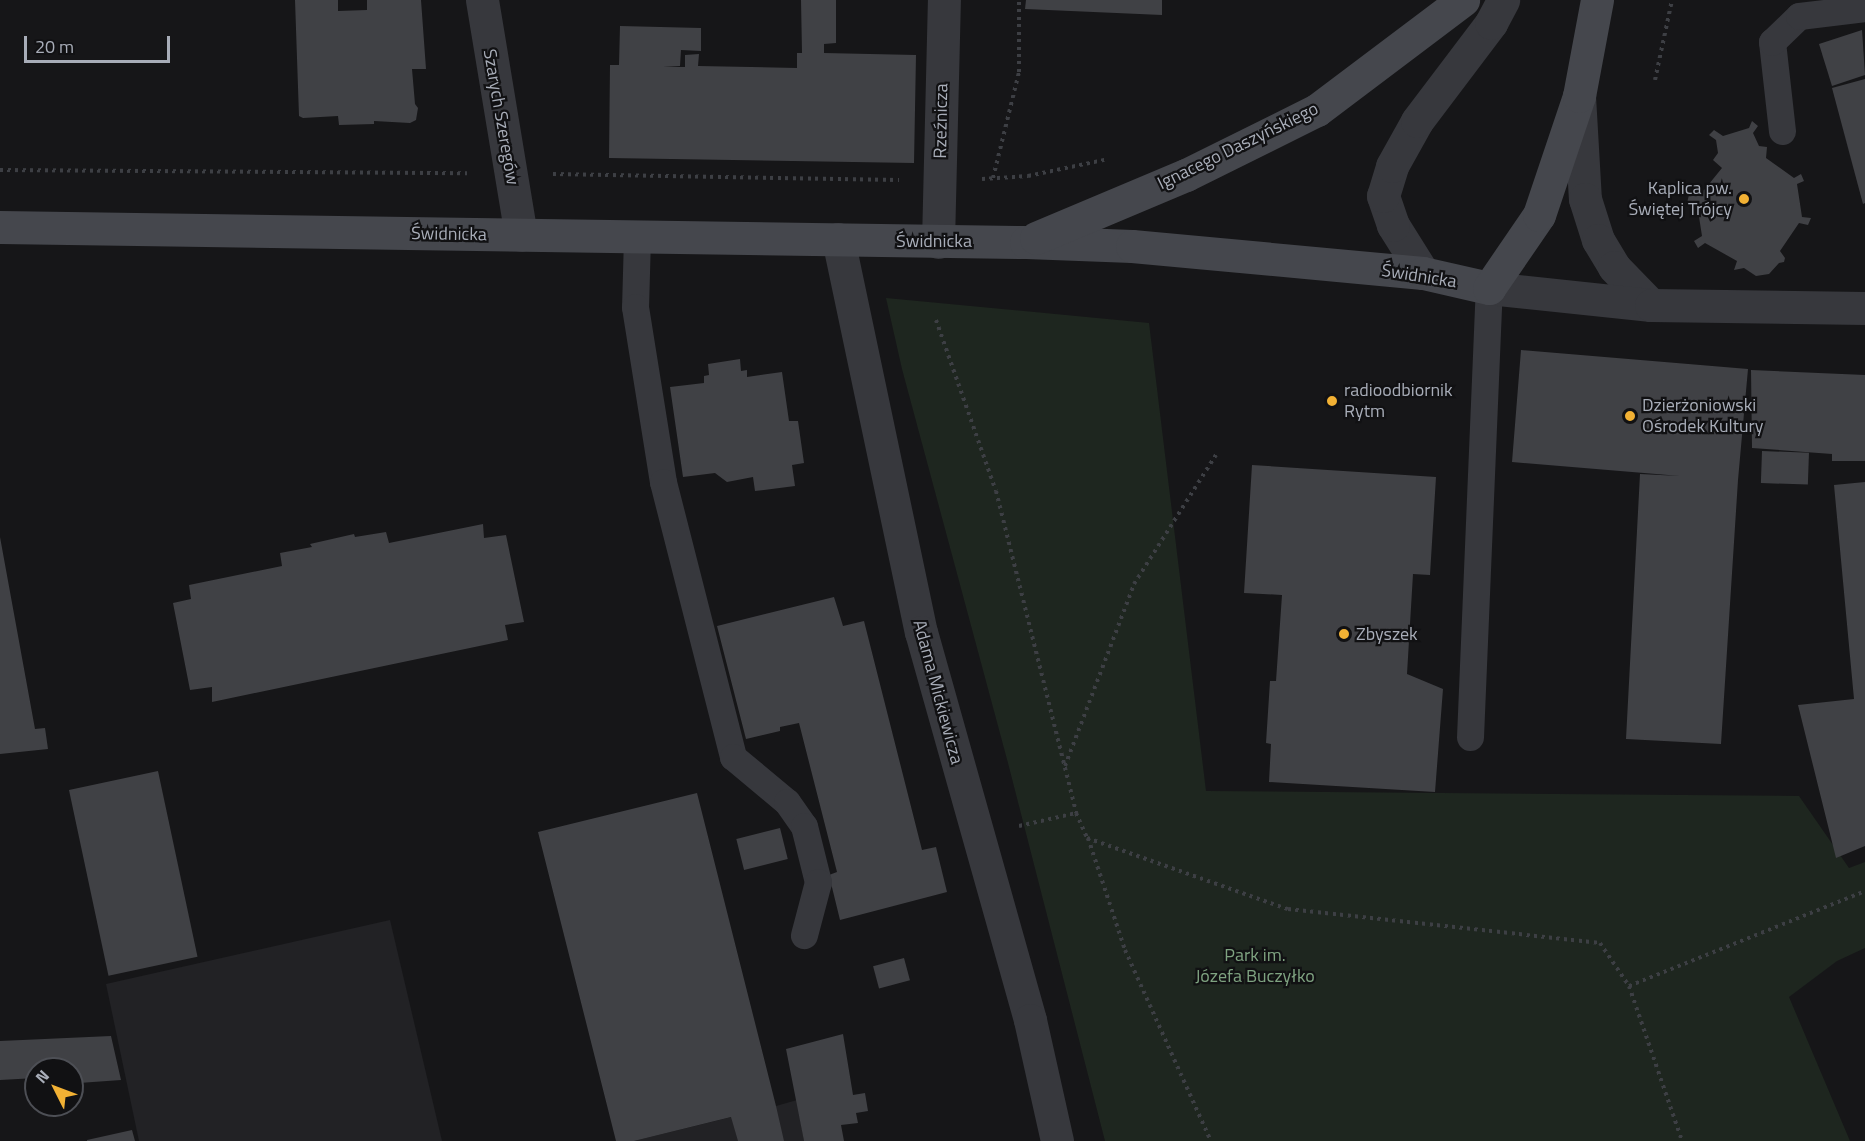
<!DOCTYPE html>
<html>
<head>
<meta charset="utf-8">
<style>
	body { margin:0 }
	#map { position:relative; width:1865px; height:1141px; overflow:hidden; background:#161618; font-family:"Titillium Web",sans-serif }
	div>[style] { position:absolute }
	.built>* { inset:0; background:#222225 }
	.green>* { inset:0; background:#1e261f }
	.building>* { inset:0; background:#404145; transform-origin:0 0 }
	.path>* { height:4px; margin-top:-2px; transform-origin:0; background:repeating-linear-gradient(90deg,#3d3f44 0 3px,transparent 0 7.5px) }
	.lane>* { height:27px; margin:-13.5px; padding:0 13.5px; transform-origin:13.5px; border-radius:13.5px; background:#37383d }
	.street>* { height:33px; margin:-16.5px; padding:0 16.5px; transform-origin:16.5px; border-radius:16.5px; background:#37383d }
	.secondary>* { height:33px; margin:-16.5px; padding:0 16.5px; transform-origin:16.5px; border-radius:16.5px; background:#45474d }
	.dots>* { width:16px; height:16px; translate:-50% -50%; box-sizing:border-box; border:3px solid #111113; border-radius:50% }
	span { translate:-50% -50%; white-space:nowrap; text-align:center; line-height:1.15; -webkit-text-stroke:4.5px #111113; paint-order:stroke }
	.street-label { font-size:18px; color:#a8adb8 }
	.poi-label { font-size:18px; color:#a8adb8 }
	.right { translate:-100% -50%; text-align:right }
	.left { translate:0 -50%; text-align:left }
	.park-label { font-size:18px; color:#7fa381 }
	.north { position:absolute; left:24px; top:1057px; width:60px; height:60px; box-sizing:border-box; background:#111113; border:2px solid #4d4f55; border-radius:50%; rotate:312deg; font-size:16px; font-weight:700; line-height:24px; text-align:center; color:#a8adb8 }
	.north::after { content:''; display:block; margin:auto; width:21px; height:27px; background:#f2b134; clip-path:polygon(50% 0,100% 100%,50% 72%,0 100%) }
	.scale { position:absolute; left:24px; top:36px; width:146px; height:27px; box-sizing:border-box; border:3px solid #a8adb8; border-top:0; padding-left:8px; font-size:18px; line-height:21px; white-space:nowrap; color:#a8adb8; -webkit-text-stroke:4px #111113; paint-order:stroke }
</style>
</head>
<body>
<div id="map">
	<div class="built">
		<i style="clip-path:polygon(390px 920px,442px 1141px,139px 1141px,106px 984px)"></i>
		<i style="clip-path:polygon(797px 1100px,804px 1141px,634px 1141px,776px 1106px)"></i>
	</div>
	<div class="green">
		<i style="clip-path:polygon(886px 298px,1149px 323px,1206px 791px,1799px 796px,1849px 868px,1865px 862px,1865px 948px,1837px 961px,1789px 997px,1850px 1141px,1105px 1141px,1008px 763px,902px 369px)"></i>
	</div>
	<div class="building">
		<i style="clip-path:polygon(295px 0,338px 0,338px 11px,367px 10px,367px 0,421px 0,426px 69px,412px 69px,415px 104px,418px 108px,416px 120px,410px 123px,374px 121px,374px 124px,339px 125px,338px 116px,303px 118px,299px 116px)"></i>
		<i style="clip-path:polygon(801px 0,836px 0,836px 43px,824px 44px,824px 53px,916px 55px,914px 163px,609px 158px,610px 65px,619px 65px,620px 26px,701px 28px,701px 51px,681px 50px,680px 66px,663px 67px,685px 67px,685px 55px,699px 54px,698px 66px,797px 68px,797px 53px,802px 53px)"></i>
		<i style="clip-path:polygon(1026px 0,1162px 0,1162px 15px,1025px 9px)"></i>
		<i style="clip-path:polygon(1862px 30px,1865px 75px,1832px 86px,1819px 44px)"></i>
		<i style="clip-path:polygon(1865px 79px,1865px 203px,1863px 204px,1832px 88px)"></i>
		<i style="clip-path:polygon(1752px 121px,1758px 126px,1753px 133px,1759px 146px,1767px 147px,1766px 158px,1794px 178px,1801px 174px,1804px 181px,1797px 184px,1802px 217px,1811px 218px,1808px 225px,1799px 223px,1780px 251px,1785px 258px,1784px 262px,1779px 263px,1769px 274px,1756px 276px,1744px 268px,1734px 270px,1737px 261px,1705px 243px,1698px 248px,1694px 241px,1702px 236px,1697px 204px,1687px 203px,1689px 195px,1700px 195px,1722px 168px,1713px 160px,1718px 153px,1716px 140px,1709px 135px,1714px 130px,1723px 136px,1749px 128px)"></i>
		<i style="clip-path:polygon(1521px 350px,1748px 369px,1738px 480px,1721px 744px,1626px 739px,1640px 474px,1680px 476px,1512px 462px)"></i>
		<i style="clip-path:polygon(740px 359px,741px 371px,747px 370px,747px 377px,782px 372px,789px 421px,798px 421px,804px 463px,792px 465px,795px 486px,755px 491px,753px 477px,727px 482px,715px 473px,683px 477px,670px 387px,704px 383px,704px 376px,709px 375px,708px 364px)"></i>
		<i style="clip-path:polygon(1751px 370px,1865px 375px,1865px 461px,1832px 461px,1832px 454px,1752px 448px)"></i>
		<i style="left:1762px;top:451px;width:47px;height:32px;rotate:2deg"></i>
		<i style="clip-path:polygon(1252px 465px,1436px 477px,1430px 575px,1413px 574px,1407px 674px,1443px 689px,1435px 792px,1269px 782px,1271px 744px,1266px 743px,1270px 681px,1276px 681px,1282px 595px,1244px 593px)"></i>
		<i style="clip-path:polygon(1865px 482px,1865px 846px,1836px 858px,1798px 705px,1854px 699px,1834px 485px)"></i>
		<i style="clip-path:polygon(483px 524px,484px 538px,506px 535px,524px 622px,505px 625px,508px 640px,212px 702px,212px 687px,190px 690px,173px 603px,191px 599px,189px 585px,282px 566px,280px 553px,312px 547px,310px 544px,354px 534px,355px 537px,386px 532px,389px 543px)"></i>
		<i style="clip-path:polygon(0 537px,35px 729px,45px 728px,48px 749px,0 754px)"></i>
		<i style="clip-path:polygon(834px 597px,843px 626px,864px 621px,922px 850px,936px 847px,947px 892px,840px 920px,829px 875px,837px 872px,799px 723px,780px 727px,780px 731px,746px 739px,717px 626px)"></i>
		<i style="left:158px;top:771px;width:190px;height:91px;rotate:78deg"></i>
		<i style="clip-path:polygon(697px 793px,776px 1106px,784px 1141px,738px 1141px,731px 1117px,634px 1141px,616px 1141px,538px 832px)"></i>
		<i style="left:780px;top:828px;width:32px;height:45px;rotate:76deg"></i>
		<i style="left:904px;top:958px;width:23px;height:32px;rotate:75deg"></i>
		<i style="clip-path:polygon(843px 1034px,853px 1095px,865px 1093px,868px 1111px,856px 1113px,858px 1123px,841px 1125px,844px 1141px,804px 1141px,786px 1049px)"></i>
		<i style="clip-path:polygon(111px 1036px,121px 1080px,79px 1083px,79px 1075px,72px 1076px,72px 1069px,36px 1069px,36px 1078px,0 1080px,0 1041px)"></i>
		<i style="clip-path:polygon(132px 1130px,135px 1141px,87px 1141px,87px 1140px)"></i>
	</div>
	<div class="path">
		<i style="left:1655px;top:80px;width:82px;rotate:-78deg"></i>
		<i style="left:0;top:170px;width:467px;rotate:0.4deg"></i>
		<i style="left:553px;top:174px;width:346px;rotate:1deg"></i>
		<i style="left:993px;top:178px;width:109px;rotate:-76.2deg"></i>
		<i style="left:1019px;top:72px;width:72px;rotate:-90deg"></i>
		<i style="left:982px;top:179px;width:46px;rotate:-3.7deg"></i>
		<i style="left:1028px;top:176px;width:78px;rotate:-11.9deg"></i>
		<i style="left:936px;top:320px;width:181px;rotate:70.7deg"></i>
		<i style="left:996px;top:491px;width:332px;rotate:76deg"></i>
		<i style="left:1076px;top:813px;width:27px;rotate:66deg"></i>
		<i style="left:1087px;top:838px;width:213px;rotate:19.5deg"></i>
		<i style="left:1288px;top:909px;width:314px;rotate:6.2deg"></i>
		<i style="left:1600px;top:943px;width:52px;rotate:56deg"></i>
		<i style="left:1629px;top:986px;width:254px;rotate:-21.9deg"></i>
		<i style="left:1065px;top:766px;width:195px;rotate:-69.2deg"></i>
		<i style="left:1134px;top:584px;width:153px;rotate:-57.6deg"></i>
		<i style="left:1019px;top:826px;width:58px;rotate:-12.8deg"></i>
		<i style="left:1088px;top:838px;width:118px;rotate:71.7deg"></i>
		<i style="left:1125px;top:950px;width:209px;rotate:65.8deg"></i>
		<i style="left:1629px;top:986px;width:164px;rotate:71.1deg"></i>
	</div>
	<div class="lane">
		<i style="left:1782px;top:131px;width:90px;rotate:-96.4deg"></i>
		<i style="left:1772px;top:42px;width:37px;rotate:-44deg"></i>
		<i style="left:1799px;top:16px;width:66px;rotate:-6.9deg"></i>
		<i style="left:637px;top:237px;width:70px;rotate:91.6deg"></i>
		<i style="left:635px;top:307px;width:177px;rotate:80.9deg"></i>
		<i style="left:663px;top:482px;width:284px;rotate:75.7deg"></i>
		<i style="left:733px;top:757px;width:70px;rotate:39.8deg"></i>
		<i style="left:787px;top:802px;width:29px;rotate:55deg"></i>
		<i style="left:804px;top:826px;width:58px;rotate:76deg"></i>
		<i style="left:818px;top:882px;width:55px;rotate:104.8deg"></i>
		<i style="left:1470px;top:737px;width:449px;rotate:-87.6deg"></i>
	</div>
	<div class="street">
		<i style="left:482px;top:0;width:238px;rotate:80.6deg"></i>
		<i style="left:1579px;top:96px;width:103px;rotate:86.7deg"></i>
		<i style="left:1585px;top:199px;width:43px;rotate:72.4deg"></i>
		<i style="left:1598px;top:240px;width:31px;rotate:59deg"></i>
		<i style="left:1614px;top:267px;width:53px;rotate:45.8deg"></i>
		<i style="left:838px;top:239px;width:402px;rotate:78.1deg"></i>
		<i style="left:921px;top:632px;width:403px;rotate:74.3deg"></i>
		<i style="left:1030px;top:1020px;width:124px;rotate:77.4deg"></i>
		<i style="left:938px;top:242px;width:242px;rotate:-88.6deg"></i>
		<i style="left:1423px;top:273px;width:57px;rotate:-122deg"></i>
		<i style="left:1393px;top:225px;width:31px;rotate:-109deg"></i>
		<i style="left:1383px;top:196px;width:31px;rotate:-73deg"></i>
		<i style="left:1392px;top:166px;width:51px;rotate:-60.9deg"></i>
		<i style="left:1417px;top:121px;width:123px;rotate:-52.9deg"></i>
		<i style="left:1491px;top:23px;width:26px;rotate:-62deg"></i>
		<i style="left:1489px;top:288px;width:163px;rotate:6deg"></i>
		<i style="left:1651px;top:305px;width:214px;rotate:0.8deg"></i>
	</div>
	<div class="secondary">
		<i style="left:0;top:227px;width:1026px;rotate:0.84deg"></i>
		<i style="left:1026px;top:242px;width:106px;rotate:2.2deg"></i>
		<i style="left:1132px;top:246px;width:292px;rotate:5.3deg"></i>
		<i style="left:1423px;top:273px;width:68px;rotate:12.8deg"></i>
		<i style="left:1489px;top:288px;width:88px;rotate:-55.6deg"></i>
		<i style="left:1539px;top:215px;width:126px;rotate:-71.4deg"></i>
		<i style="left:1579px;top:96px;width:98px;rotate:-79.4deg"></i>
		<i style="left:1036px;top:238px;width:163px;rotate:-22.8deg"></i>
		<i style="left:1186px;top:175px;width:146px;rotate:-26.4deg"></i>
		<i style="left:1317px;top:110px;width:183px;rotate:-37deg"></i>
	</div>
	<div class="dots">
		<i style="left:1744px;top:199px;background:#f2b134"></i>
		<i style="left:1332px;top:401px;background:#f2b134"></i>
		<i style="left:1630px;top:416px;background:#f2b134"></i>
		<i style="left:1344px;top:634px;background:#f2b134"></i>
	</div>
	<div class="street-label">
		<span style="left:501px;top:117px;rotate:80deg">Szarych Szeregów</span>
		<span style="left:941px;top:121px;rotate:-89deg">Rzeźnicza</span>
		<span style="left:1238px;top:146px;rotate:-26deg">Ignacego Daszyńskiego</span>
		<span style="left:449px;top:234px;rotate:1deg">Świdnicka</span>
		<span style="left:934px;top:241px">Świdnicka</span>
		<span style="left:1419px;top:276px;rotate:9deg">Świdnicka</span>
		<span style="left:938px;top:692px;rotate:75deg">Adama Mickiewicza</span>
	</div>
	<div class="poi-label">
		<span class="right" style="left:1732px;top:199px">Kaplica pw.<br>Świętej Trójcy</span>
		<span class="left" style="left:1344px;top:401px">radioodbiornik<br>Rytm</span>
		<span class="left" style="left:1642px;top:416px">Dzierżoniowski<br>Ośrodek Kultury</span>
		<span class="left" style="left:1356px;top:634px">Zbyszek</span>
	</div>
	<div class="park-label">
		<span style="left:1255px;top:966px">Park im.<br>Józefa Buczyłko</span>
	</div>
	<div class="north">N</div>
	<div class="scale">20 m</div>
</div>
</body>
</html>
